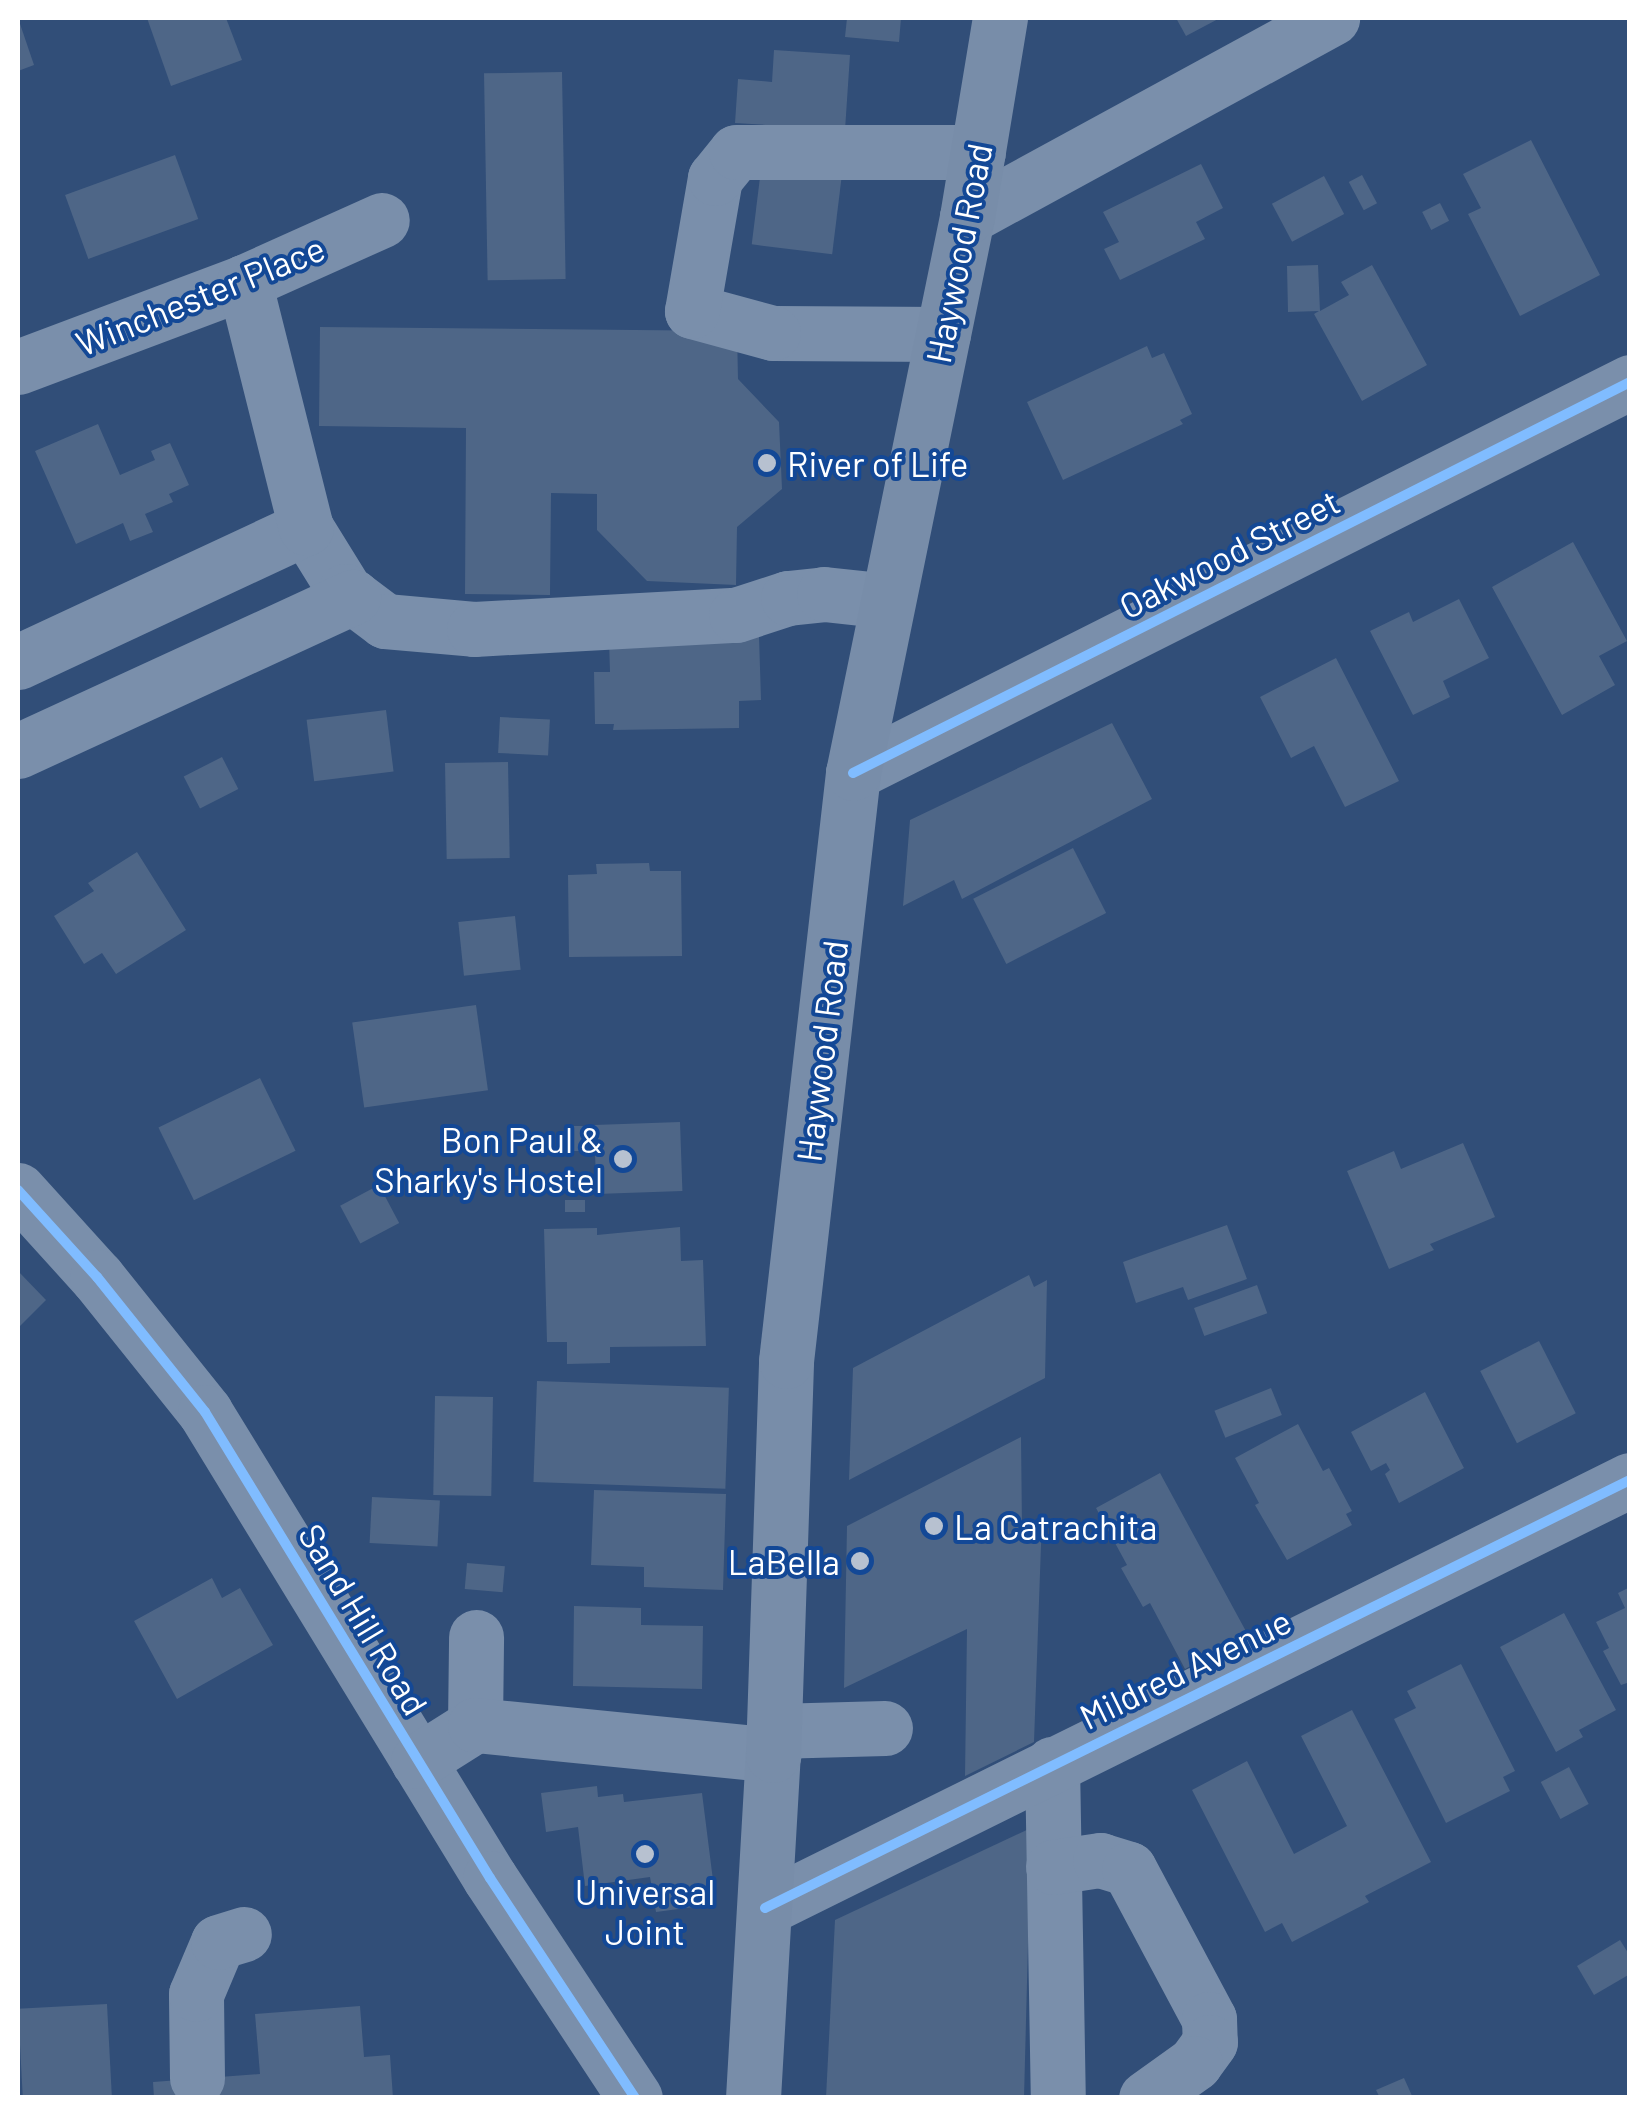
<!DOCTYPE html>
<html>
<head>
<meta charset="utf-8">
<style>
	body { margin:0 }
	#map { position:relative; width:1647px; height:2115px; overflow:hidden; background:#314e78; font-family:Barlow,sans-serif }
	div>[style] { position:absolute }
	.building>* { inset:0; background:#4e6687; transform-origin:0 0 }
	.minor>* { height:55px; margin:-27.5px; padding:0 27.5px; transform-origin:27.5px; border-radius:27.5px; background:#7a8fab }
	.major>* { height:55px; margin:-27.5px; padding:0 27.5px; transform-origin:27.5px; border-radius:27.5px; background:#788da9 }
	.cycleway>* { height:10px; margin:-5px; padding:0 5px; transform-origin:5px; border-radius:5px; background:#80bcff }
	.dots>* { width:28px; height:28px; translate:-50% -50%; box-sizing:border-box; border:5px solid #134896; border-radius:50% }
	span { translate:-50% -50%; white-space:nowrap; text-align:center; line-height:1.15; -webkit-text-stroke:8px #134896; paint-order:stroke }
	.street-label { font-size:35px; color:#fff }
	.poi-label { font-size:35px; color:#fff }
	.left { translate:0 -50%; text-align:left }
	.right { translate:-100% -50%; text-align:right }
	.frame { position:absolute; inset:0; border:20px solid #fff; pointer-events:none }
</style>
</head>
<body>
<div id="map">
	<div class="building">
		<i style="clip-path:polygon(18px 18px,34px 65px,18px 71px)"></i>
		<i style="clip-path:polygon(147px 18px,226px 18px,242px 60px,171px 86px)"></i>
		<i style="clip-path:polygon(847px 18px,901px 18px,899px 42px,845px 37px)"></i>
		<i style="clip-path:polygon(1176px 18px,1220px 18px,1186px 36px)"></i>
		<i style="clip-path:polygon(774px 50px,850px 55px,845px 130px,735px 123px,738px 79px,772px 82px)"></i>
		<i style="left:562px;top:72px;width:207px;height:78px;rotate:89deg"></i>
		<i style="clip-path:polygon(1531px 140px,1600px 275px,1520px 316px,1468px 214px,1481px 208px,1463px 174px)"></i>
		<i style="left:175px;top:155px;width:68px;height:117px;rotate:70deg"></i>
		<i style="left:762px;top:161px;width:81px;height:84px;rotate:7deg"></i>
		<i style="clip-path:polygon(1201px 164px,1223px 208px,1196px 222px,1205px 239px,1120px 280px,1104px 249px,1119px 242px,1103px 212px)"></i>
		<i style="left:1362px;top:175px;width:32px;height:15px;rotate:62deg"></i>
		<i style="left:1324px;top:176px;width:43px;height:59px;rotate:62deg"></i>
		<i style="left:1440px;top:203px;width:20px;height:20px;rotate:63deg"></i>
		<i style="clip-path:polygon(1318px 265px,1320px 311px,1349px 295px,1341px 282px,1372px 265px,1427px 365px,1362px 401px,1314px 314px,1319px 311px,1288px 312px,1287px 266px)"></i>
		<i style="clip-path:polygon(320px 327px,737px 331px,738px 379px,779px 422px,782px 489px,737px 527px,736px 585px,647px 581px,597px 530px,597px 494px,551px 493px,550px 595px,465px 594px,466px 428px,319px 426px)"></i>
		<i style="clip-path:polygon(1147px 346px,1152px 358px,1164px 353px,1192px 414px,1180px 420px,1183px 424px,1063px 480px,1027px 402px)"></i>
		<i style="clip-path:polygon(98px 424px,120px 475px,155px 460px,151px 451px,170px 443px,189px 485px,169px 494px,173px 502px,145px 514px,153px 532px,130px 541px,123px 523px,76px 544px,35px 451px)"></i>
		<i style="clip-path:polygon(1573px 542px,1627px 641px,1599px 656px,1615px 685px,1562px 715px,1492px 587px)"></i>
		<i style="clip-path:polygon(1459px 599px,1489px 658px,1443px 681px,1450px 697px,1413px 715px,1370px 631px,1409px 612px,1413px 622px)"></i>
		<i style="clip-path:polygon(759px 636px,761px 700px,739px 701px,739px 728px,613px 730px,614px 724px,595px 724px,594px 672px,610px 672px,609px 640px)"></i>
		<i style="clip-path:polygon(1336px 658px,1399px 781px,1345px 807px,1314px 746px,1291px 758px,1260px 697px)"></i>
		<i style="left:386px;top:710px;width:62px;height:80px;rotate:83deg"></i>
		<i style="left:500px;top:717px;width:50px;height:36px;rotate:3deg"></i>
		<i style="clip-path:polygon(1112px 723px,1152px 799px,962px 899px,954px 880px,903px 906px,910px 820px)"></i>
		<i style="left:222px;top:757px;width:36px;height:43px;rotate:63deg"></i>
		<i style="left:508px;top:762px;width:96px;height:63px;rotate:89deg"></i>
		<i style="left:1073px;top:848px;width:73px;height:112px;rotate:63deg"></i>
		<i style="clip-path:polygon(137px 852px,186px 930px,116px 974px,102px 953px,84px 964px,54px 916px,94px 891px,88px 883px)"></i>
		<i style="clip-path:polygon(649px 863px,650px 871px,681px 871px,682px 956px,569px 957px,568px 875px,597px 874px,596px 864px)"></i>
		<i style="left:515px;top:916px;width:54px;height:57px;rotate:84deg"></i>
		<i style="left:476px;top:1005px;width:86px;height:125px;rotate:82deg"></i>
		<i style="left:260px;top:1078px;width:81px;height:113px;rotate:64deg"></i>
		<i style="left:680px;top:1122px;width:69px;height:86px;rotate:88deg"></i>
		<i style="left:569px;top:1126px;width:21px;height:25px"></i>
		<i style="clip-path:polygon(1463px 1143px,1495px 1217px,1430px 1244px,1434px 1250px,1389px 1269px,1347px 1171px,1394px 1151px,1401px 1169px)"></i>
		<i style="left:379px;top:1185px;width:43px;height:44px;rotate:62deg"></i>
		<i style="left:585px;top:1200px;width:12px;height:20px;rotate:90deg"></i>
		<i style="clip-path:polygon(1227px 1225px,1247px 1279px,1188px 1300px,1183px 1287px,1136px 1303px,1123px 1262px)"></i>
		<i style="clip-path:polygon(680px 1227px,681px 1261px,703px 1260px,706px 1346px,610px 1347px,610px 1363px,567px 1364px,567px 1342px,547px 1342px,544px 1229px,597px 1228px,597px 1235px)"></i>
		<i style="clip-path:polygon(18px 1271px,46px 1300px,18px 1328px)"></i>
		<i style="clip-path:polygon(1029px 1275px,1034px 1287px,1047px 1280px,1045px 1378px,849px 1480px,853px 1368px)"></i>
		<i style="left:1257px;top:1285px;width:30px;height:67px;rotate:70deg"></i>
		<i style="left:1539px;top:1341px;width:81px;height:66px;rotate:63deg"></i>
		<i style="left:537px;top:1381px;width:192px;height:101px;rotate:2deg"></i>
		<i style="left:1271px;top:1388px;width:29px;height:61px;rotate:68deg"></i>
		<i style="clip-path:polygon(1425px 1392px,1464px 1468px,1399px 1503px,1385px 1474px,1390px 1470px,1386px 1463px,1371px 1471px,1351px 1432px)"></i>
		<i style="left:435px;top:1396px;width:58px;height:99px;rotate:1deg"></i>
		<i style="clip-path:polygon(1298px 1424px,1323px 1471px,1329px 1468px,1352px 1511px,1346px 1514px,1352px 1525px,1287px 1560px,1255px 1505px,1259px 1503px,1235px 1458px)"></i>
		<i style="clip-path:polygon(1021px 1437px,1022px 1527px,1042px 1517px,1034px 1742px,965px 1776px,967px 1629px,844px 1688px,847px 1526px)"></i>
		<i style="clip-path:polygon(1160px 1473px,1248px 1635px,1185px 1669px,1150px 1603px,1143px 1607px,1121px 1568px,1127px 1565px,1096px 1508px)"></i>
		<i style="clip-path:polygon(594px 1490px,726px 1494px,723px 1590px,644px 1587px,644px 1567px,591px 1565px)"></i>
		<i style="left:372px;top:1497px;width:68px;height:46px;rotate:3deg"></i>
		<i style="left:467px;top:1563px;width:38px;height:26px;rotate:5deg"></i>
		<i style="clip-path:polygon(212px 1578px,222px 1598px,240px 1588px,273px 1645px,177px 1699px,134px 1621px)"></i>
		<i style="clip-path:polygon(1630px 1587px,1630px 1689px,1627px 1683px,1621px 1685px,1603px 1651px,1609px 1648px,1596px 1622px,1625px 1608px,1618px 1593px)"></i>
		<i style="clip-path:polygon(574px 1606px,641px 1608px,641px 1625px,703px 1626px,702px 1689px,573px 1686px)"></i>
		<i style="clip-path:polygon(1564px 1613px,1616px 1710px,1579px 1730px,1583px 1737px,1556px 1752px,1500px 1647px)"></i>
		<i style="clip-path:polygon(1461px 1664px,1515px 1771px,1503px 1777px,1510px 1791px,1446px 1823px,1394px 1719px,1416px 1708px,1407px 1691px)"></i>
		<i style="clip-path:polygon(1352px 1710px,1431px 1862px,1365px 1896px,1369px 1902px,1292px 1942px,1282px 1923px,1265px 1932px,1192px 1790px,1247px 1761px,1294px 1854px,1347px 1826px,1301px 1736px)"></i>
		<i style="left:1569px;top:1767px;width:42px;height:32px;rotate:62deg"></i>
		<i style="clip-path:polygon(597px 1786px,598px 1797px,623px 1794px,624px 1802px,702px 1793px,716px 1904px,656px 1912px,650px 1877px,585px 1886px,578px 1827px,546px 1832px,541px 1793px)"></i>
		<i style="clip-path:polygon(1031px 1828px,1024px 2098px,826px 2098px,835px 1920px)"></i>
		<i style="clip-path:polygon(1620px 1940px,1630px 1956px,1630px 1974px,1594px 1995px,1577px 1966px)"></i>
		<i style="left:107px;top:2004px;width:94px;height:89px;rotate:87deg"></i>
		<i style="clip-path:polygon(360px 2006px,364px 2057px,390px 2055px,393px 2098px,154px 2098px,153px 2082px,260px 2074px,255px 2014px)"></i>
		<i style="clip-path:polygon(1404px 2078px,1413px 2098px,1380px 2098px,1376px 2090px)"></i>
	</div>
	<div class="minor">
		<i style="left:967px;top:217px;width:416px;rotate:-28.6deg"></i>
		<i style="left:943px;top:334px;width:170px;rotate:-179.7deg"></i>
		<i style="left:773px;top:333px;width:84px;rotate:-164.8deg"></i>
		<i style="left:692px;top:311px;width:135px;rotate:-80.2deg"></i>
		<i style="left:715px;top:178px;width:33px;rotate:-51deg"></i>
		<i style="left:736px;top:152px;width:242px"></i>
		<i style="left:18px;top:367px;width:241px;rotate:-20.6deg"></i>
		<i style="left:244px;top:282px;width:151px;rotate:-24.2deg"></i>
		<i style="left:306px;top:528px;width:74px;rotate:58.2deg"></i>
		<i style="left:345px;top:591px;width:50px;rotate:36.9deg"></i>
		<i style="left:385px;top:621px;width:89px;rotate:5.1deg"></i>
		<i style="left:474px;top:629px;width:262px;rotate:-3.1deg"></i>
		<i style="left:736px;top:615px;width:55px;rotate:-18.1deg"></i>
		<i style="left:788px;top:598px;width:36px;rotate:-6deg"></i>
		<i style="left:824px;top:594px;width:64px;rotate:6.2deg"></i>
		<i style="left:18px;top:662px;width:318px;rotate:-25deg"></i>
		<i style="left:306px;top:528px;width:254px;rotate:-104.1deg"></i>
		<i style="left:18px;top:751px;width:369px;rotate:-24.7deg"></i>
		<i style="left:853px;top:773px;width:870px;rotate:-26.71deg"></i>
		<i style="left:18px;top:1190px;width:118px;rotate:47.8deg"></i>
		<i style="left:97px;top:1277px;width:173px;rotate:51.3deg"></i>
		<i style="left:205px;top:1412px;width:546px;rotate:58.55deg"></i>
		<i style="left:490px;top:1878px;width:263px;rotate:56.6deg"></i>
		<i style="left:475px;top:1725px;width:88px;rotate:-89.3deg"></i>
		<i style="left:774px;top:1731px;width:111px;rotate:-1.5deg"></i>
		<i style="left:418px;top:1761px;width:67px;rotate:-32.3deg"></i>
		<i style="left:475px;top:1725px;width:300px;rotate:5.7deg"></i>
		<i style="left:1052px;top:1764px;width:334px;rotate:89deg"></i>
		<i style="left:1053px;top:1867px;width:48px;rotate:-8.5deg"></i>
		<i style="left:1100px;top:1860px;width:30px;rotate:17deg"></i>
		<i style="left:1129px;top:1869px;width:170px;rotate:61.9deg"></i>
		<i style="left:1209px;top:2019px;width:23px;rotate:88deg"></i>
		<i style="left:1210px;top:2042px;width:26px;rotate:126deg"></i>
		<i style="left:1195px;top:2063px;width:60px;rotate:144.5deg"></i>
		<i style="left:765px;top:1908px;width:965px;rotate:-26.33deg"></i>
		<i style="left:197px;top:2078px;width:84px;rotate:-90.7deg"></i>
		<i style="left:196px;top:1994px;width:56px;rotate:-67.1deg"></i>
		<i style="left:218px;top:1942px;width:27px;rotate:-17deg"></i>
	</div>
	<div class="major">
		<i style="left:753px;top:2098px;width:344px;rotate:-86.7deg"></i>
		<i style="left:773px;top:1755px;width:394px;rotate:-88.1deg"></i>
		<i style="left:786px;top:1361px;width:592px;rotate:-83.5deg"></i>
		<i style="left:853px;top:773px;width:568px;rotate:-78.41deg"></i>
		<i style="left:967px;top:217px;width:202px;rotate:-80.6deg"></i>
	</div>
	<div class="cycleway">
		<i style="left:853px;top:773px;width:870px;rotate:-26.71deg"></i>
		<i style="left:18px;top:1190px;width:118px;rotate:47.8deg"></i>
		<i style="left:97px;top:1277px;width:173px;rotate:51.3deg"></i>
		<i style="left:205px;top:1412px;width:546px;rotate:58.55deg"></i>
		<i style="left:490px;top:1878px;width:263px;rotate:56.6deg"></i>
		<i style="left:765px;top:1908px;width:965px;rotate:-26.33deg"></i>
	</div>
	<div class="dots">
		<i style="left:767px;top:463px;background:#b7c1d0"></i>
		<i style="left:623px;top:1159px;background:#b7c1d0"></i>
		<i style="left:934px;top:1526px;background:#b7c1d0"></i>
		<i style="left:860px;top:1561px;background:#b7c1d0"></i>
		<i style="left:645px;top:1854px;background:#b7c1d0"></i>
	</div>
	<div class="street-label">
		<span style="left:958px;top:253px;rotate:-79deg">Haywood Road</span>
		<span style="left:200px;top:295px;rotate:-22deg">Winchester Place</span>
		<span style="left:1229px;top:553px;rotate:-27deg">Oakwood Street</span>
		<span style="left:821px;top:1051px;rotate:-83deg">Haywood Road</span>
		<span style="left:364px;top:1619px;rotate:59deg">Sand Hill Road</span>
		<span style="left:1185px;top:1668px;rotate:-26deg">Mildred Avenue</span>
	</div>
	<div class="poi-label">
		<span class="left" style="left:787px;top:463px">River of Life</span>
		<span class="right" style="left:603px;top:1159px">Bon Paul &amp;<br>Sharky's Hostel</span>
		<span class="left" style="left:954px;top:1526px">La Catrachita</span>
		<span class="right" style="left:840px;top:1561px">LaBella</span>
		<span style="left:645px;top:1911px">Universal<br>Joint</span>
	</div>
	<div class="frame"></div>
</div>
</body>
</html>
